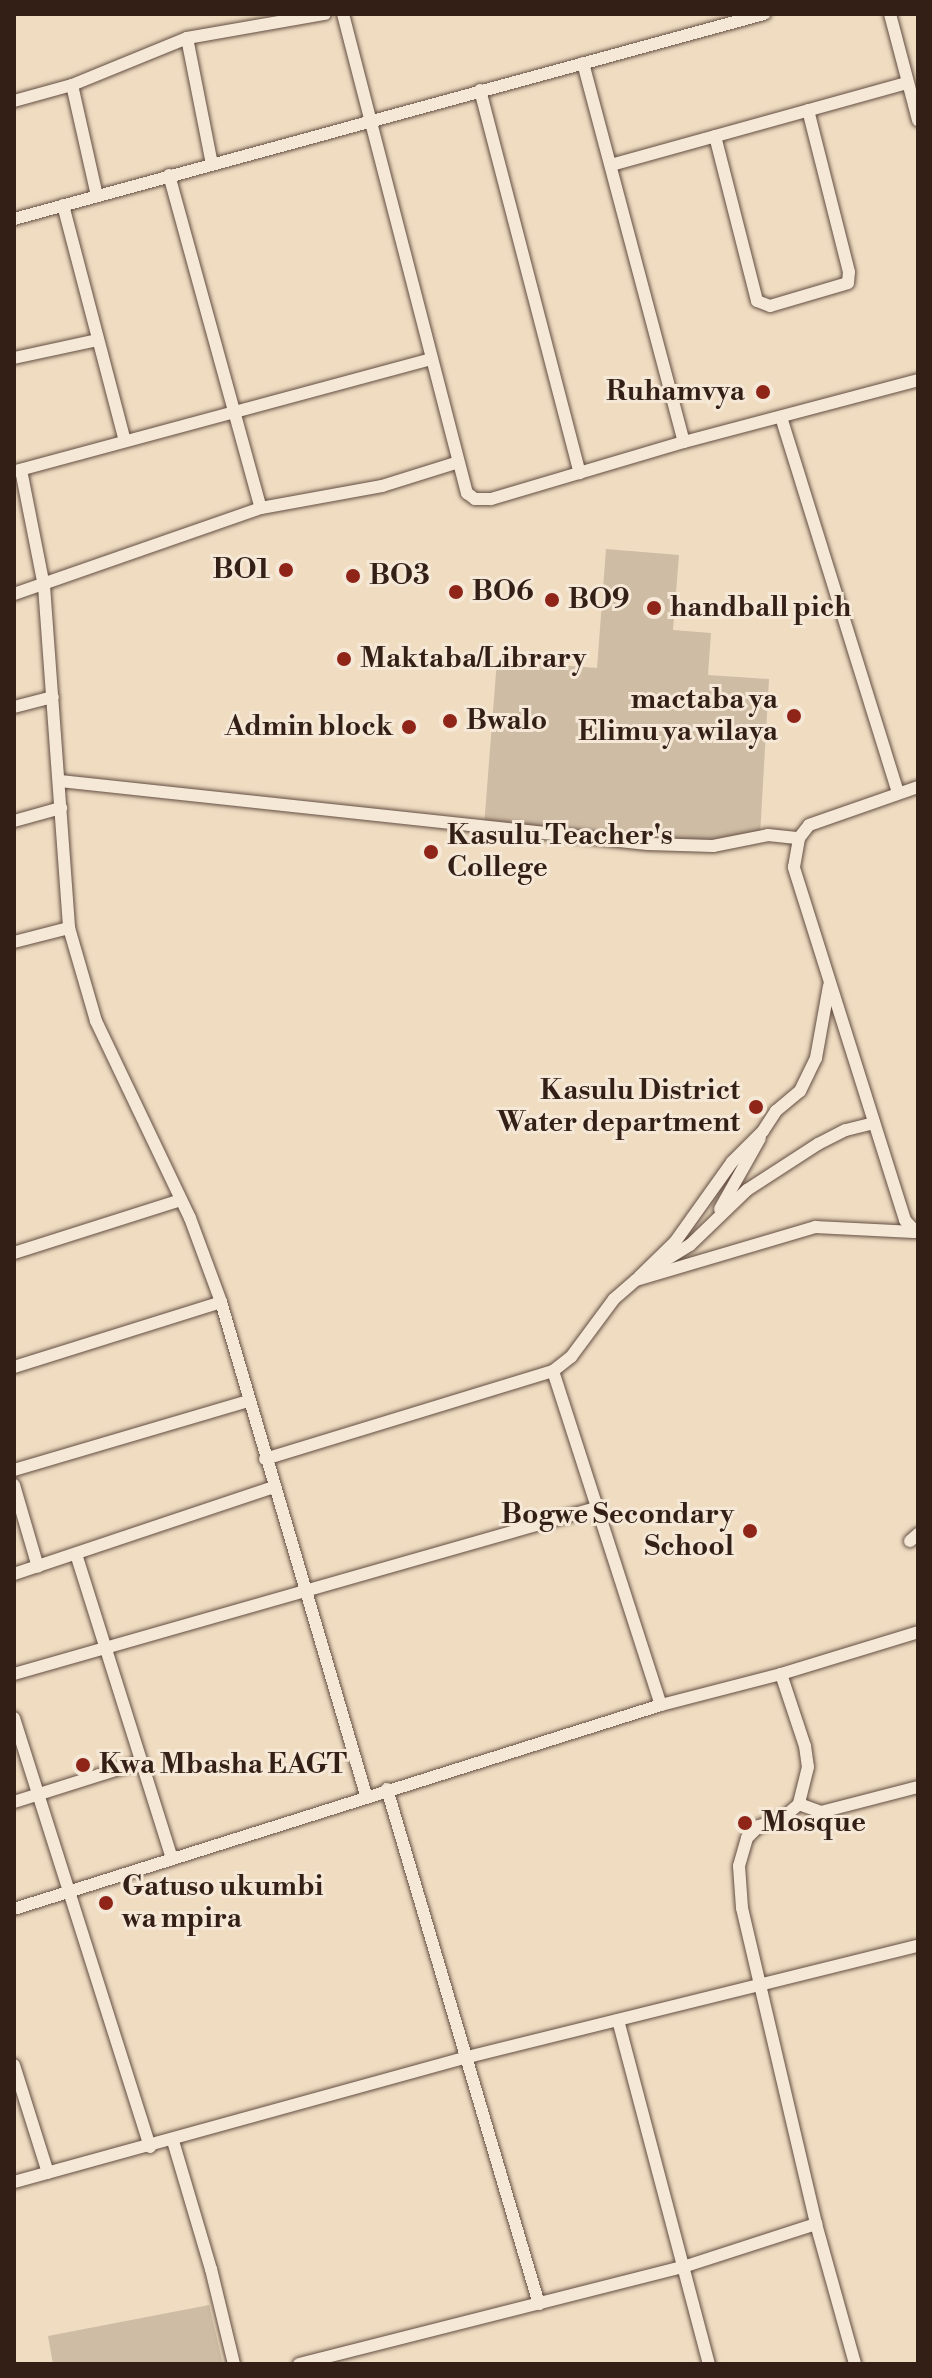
<!DOCTYPE html>
<html>
<head>
<meta charset="utf-8">
<style>
	body { margin:0 }
	#map { position:relative; width:932px; height:2378px; overflow:hidden; background:#efdcc1; font-family:"Libre Bodoni",serif }
	div>[style] { position:absolute }
	.green>* { inset:0; background:#cfbca4 }
	.roads { filter:drop-shadow(0 0 2px #634e42) drop-shadow(0 0 2px #634e42) }
	.minor>* { height:12px; margin:-6px; padding:0 6px; transform-origin:6px; border-radius:6px; background:#f5e8d7 }
	.dots>* { width:22px; height:22px; translate:-50% -50%; box-sizing:border-box; border:4px solid #f5e8d7; border-radius:50% }
	span { translate:-50% -50%; white-space:nowrap; text-align:center; line-height:1.15; -webkit-text-stroke:6px #f5e8d7; paint-order:stroke }
	.poi-label { font-size:28px; color:#341f17; font-weight:700 }
	.right { translate:-100% -50%; text-align:right }
	.left { translate:0 -50%; text-align:left }
	.frame { position:absolute; inset:0; border:16px solid #341f17; pointer-events:none }
</style>
</head>
<body>
<div id="map">
	<div class="green">
		<i style="clip-path:polygon(606px 549px,679px 555px,673px 630px,711px 633px,708px 675px,769px 679px,760px 836px,718px 845px,484px 826px,497px 660px,597px 668px)"></i>
		<i style="clip-path:polygon(209px 2305px,223px 2364px,53px 2364px,48px 2336px)"></i>
	</div>
	<div class="roads">
		<div class="minor">
			<i style="left:343px;top:14px;width:495px;rotate:75.5deg"></i>
			<i style="left:467px;top:493px;width:10px;rotate:37deg"></i>
			<i style="left:475px;top:499px;width:16px"></i>
			<i style="left:491px;top:499px;width:201px;rotate:-16.5deg"></i>
			<i style="left:684px;top:442px;width:242px;rotate:-14.8deg"></i>
			<i style="left:890px;top:14px;width:110px;rotate:75.2deg"></i>
			<i style="left:187px;top:38px;width:128px;rotate:78.8deg"></i>
			<i style="left:583px;top:63px;width:392px;rotate:75.1deg"></i>
			<i style="left:72px;top:85px;width:114px;rotate:77.3deg"></i>
			<i style="left:480px;top:90px;width:396px;rotate:75.4deg"></i>
			<i style="left:14px;top:101px;width:60px;rotate:-15.4deg"></i>
			<i style="left:72px;top:85px;width:124px;rotate:-22.2deg"></i>
			<i style="left:187px;top:38px;width:140px;rotate:-9.9deg"></i>
			<i style="left:715px;top:136px;width:170px;rotate:75.7deg"></i>
			<i style="left:757px;top:301px;width:14px;rotate:21deg"></i>
			<i style="left:770px;top:306px;width:81px;rotate:-16.4deg"></i>
			<i style="left:848px;top:283px;width:11px;rotate:-85deg"></i>
			<i style="left:849px;top:272px;width:167px;rotate:-104.2deg"></i>
			<i style="left:611px;top:165px;width:306px;rotate:-15.5deg"></i>
			<i style="left:169px;top:175px;width:345px;rotate:74.6deg"></i>
			<i style="left:63px;top:205px;width:244px;rotate:75.3deg"></i>
			<i style="left:14px;top:219px;width:778px;rotate:-15.29deg"></i>
			<i style="left:14px;top:358px;width:86px;rotate:-12.1deg"></i>
			<i style="left:781px;top:417px;width:394px;rotate:72.7deg"></i>
			<i style="left:21px;top:470px;width:118px;rotate:78.8deg"></i>
			<i style="left:44px;top:586px;width:343px;rotate:85.8deg"></i>
			<i style="left:69px;top:928px;width:97px;rotate:73.8deg"></i>
			<i style="left:96px;top:1021px;width:218px;rotate:64.5deg"></i>
			<i style="left:190px;top:1218px;width:90px;rotate:69.7deg"></i>
			<i style="left:221px;top:1302px;width:514px;rotate:73.61deg"></i>
			<i style="left:16px;top:471px;width:429px;rotate:-15.1deg"></i>
			<i style="left:14px;top:594px;width:262px;rotate:-19.2deg"></i>
			<i style="left:261px;top:508px;width:123px;rotate:-10.3deg"></i>
			<i style="left:382px;top:486px;width:77px;rotate:-17.3deg"></i>
			<i style="left:14px;top:707px;width:40px;rotate:-14.4deg"></i>
			<i style="left:60px;top:781px;width:591px;rotate:6.12deg"></i>
			<i style="left:648px;top:844px;width:65px;rotate:1.8deg"></i>
			<i style="left:713px;top:846px;width:56px;rotate:-11.3deg"></i>
			<i style="left:768px;top:835px;width:31px;rotate:6deg"></i>
			<i style="left:14px;top:821px;width:49px;rotate:-15.5deg"></i>
			<i style="left:14px;top:942px;width:57px;rotate:-14.3deg"></i>
			<i style="left:720px;top:1209px;width:81px;rotate:-60.6deg"></i>
			<i style="left:916px;top:1232px;width:16px;rotate:-133deg"></i>
			<i style="left:905px;top:1220px;width:370px;rotate:-107.5deg"></i>
			<i style="left:794px;top:867px;width:29px;rotate:-80deg"></i>
			<i style="left:799px;top:838px;width:16px;rotate:-52deg"></i>
			<i style="left:809px;top:825px;width:115px;rotate:-19.2deg"></i>
			<i style="left:14px;top:1253px;width:175px;rotate:-17.6deg"></i>
			<i style="left:656px;top:1266px;width:40px;rotate:-32deg"></i>
			<i style="left:690px;top:1245px;width:79px;rotate:-44deg"></i>
			<i style="left:747px;top:1190px;width:85px;rotate:-32.9deg"></i>
			<i style="left:818px;top:1144px;width:31px;rotate:-27deg"></i>
			<i style="left:846px;top:1130px;width:29px;rotate:-14deg"></i>
			<i style="left:639px;top:1277px;width:50px;rotate:-44.2deg"></i>
			<i style="left:675px;top:1242px;width:98px;rotate:-54.5deg"></i>
			<i style="left:732px;top:1162px;width:44px;rotate:-45deg"></i>
			<i style="left:763px;top:1131px;width:24px;rotate:-57deg"></i>
			<i style="left:776px;top:1111px;width:31px;rotate:-40deg"></i>
			<i style="left:800px;top:1091px;width:37px;rotate:-64deg"></i>
			<i style="left:816px;top:1058px;width:73px;rotate:-79.8deg"></i>
			<i style="left:14px;top:1367px;width:217px;rotate:-17.4deg"></i>
			<i style="left:553px;top:1371px;width:351px;rotate:72.1deg"></i>
			<i style="left:265px;top:1459px;width:301px;rotate:-17deg"></i>
			<i style="left:553px;top:1371px;width:23px;rotate:-38deg"></i>
			<i style="left:571px;top:1357px;width:72px;rotate:-53.4deg"></i>
			<i style="left:614px;top:1299px;width:29px;rotate:-41deg"></i>
			<i style="left:636px;top:1280px;width:187px;rotate:-16.5deg"></i>
			<i style="left:815px;top:1227px;width:99px;rotate:2.9deg"></i>
			<i style="left:14px;top:1470px;width:245px;rotate:-16.4deg"></i>
			<i style="left:14px;top:1485px;width:85px;rotate:73.7deg"></i>
			<i style="left:910px;top:1541px;width:11px;rotate:-41deg"></i>
			<i style="left:76px;top:1554px;width:320px;rotate:72.5deg"></i>
			<i style="left:14px;top:1574px;width:274px;rotate:-18.5deg"></i>
			<i style="left:14px;top:1674px;width:605px;rotate:-15.92deg"></i>
			<i style="left:781px;top:1674px;width:76px;rotate:71.6deg"></i>
			<i style="left:805px;top:1746px;width:21px;rotate:82deg"></i>
			<i style="left:808px;top:1767px;width:38px;rotate:104deg"></i>
			<i style="left:799px;top:1804px;width:23px;rotate:139deg"></i>
			<i style="left:782px;top:1819px;width:24px;rotate:163deg"></i>
			<i style="left:759px;top:1826px;width:17px;rotate:135deg"></i>
			<i style="left:747px;top:1838px;width:29px;rotate:106deg"></i>
			<i style="left:739px;top:1866px;width:42px;rotate:85.9deg"></i>
			<i style="left:742px;top:1908px;width:325px;rotate:76.8deg"></i>
			<i style="left:816px;top:2224px;width:145px;rotate:74.4deg"></i>
			<i style="left:14px;top:1718px;width:450px;rotate:72.4deg"></i>
			<i style="left:387px;top:1789px;width:537px;rotate:73.56deg"></i>
			<i style="left:14px;top:1802px;width:133px;rotate:-17.5deg"></i>
			<i style="left:799px;top:1804px;width:23px;rotate:20deg"></i>
			<i style="left:821px;top:1812px;width:100px;rotate:-14.5deg"></i>
			<i style="left:14px;top:1909px;width:678px;rotate:-17.5deg"></i>
			<i style="left:661px;top:1705px;width:124px;rotate:-14.5deg"></i>
			<i style="left:781px;top:1674px;width:143px;rotate:-17deg"></i>
			<i style="left:618px;top:2020px;width:356px;rotate:75.2deg"></i>
			<i style="left:14px;top:2065px;width:113px;rotate:72.5deg"></i>
			<i style="left:173px;top:2141px;width:134px;rotate:73.5deg"></i>
			<i style="left:211px;top:2269px;width:98px;rotate:76.4deg"></i>
			<i style="left:14px;top:2182px;width:471px;rotate:-15.4deg"></i>
			<i style="left:468px;top:2057px;width:463px;rotate:-13.9deg"></i>
			<i style="left:299px;top:2364px;width:399px;rotate:-14.2deg"></i>
			<i style="left:686px;top:2266px;width:137px;rotate:-17.9deg"></i>
		</div>
	</div>
	<div class="dots">
		<i style="left:763px;top:392px;background:#8f2418"></i>
		<i style="left:286px;top:570px;background:#8f2418"></i>
		<i style="left:353px;top:576px;background:#8f2418"></i>
		<i style="left:456px;top:592px;background:#8f2418"></i>
		<i style="left:552px;top:600px;background:#8f2418"></i>
		<i style="left:654px;top:608px;background:#8f2418"></i>
		<i style="left:344px;top:659px;background:#8f2418"></i>
		<i style="left:794px;top:716px;background:#8f2418"></i>
		<i style="left:450px;top:721px;background:#8f2418"></i>
		<i style="left:409px;top:727px;background:#8f2418"></i>
		<i style="left:431px;top:852px;background:#8f2418"></i>
		<i style="left:756px;top:1107px;background:#8f2418"></i>
		<i style="left:750px;top:1531px;background:#8f2418"></i>
		<i style="left:83px;top:1765px;background:#8f2418"></i>
		<i style="left:745px;top:1823px;background:#8f2418"></i>
		<i style="left:106px;top:1903px;background:#8f2418"></i>
	</div>
	<div class="poi-label">
		<span class="right" style="left:745px;top:392px">Ruhamvya</span>
		<span class="right" style="left:270px;top:570px">BO1</span>
		<span class="left" style="left:369px;top:576px">BO3</span>
		<span class="left" style="left:472px;top:592px">BO6</span>
		<span class="left" style="left:568px;top:600px">BO9</span>
		<span class="left" style="left:670px;top:608px">handball pich</span>
		<span class="left" style="left:360px;top:659px">Maktaba/Library</span>
		<span class="right" style="left:778px;top:716px">mactaba ya<br>Elimu ya wilaya</span>
		<span class="left" style="left:466px;top:721px">Bwalo</span>
		<span class="right" style="left:393px;top:727px">Admin block</span>
		<span class="left" style="left:447px;top:852px">Kasulu Teacher's<br>College</span>
		<span class="right" style="left:740px;top:1107px">Kasulu District<br>Water department</span>
		<span class="right" style="left:734px;top:1531px">Bogwe Secondary<br>School</span>
		<span class="left" style="left:99px;top:1765px">Kwa Mbasha EAGT</span>
		<span class="left" style="left:761px;top:1823px">Mosque</span>
		<span class="left" style="left:122px;top:1903px">Gatuso ukumbi<br>wa mpira</span>
	</div>
	<div class="frame"></div>
</div>
</body>
</html>
